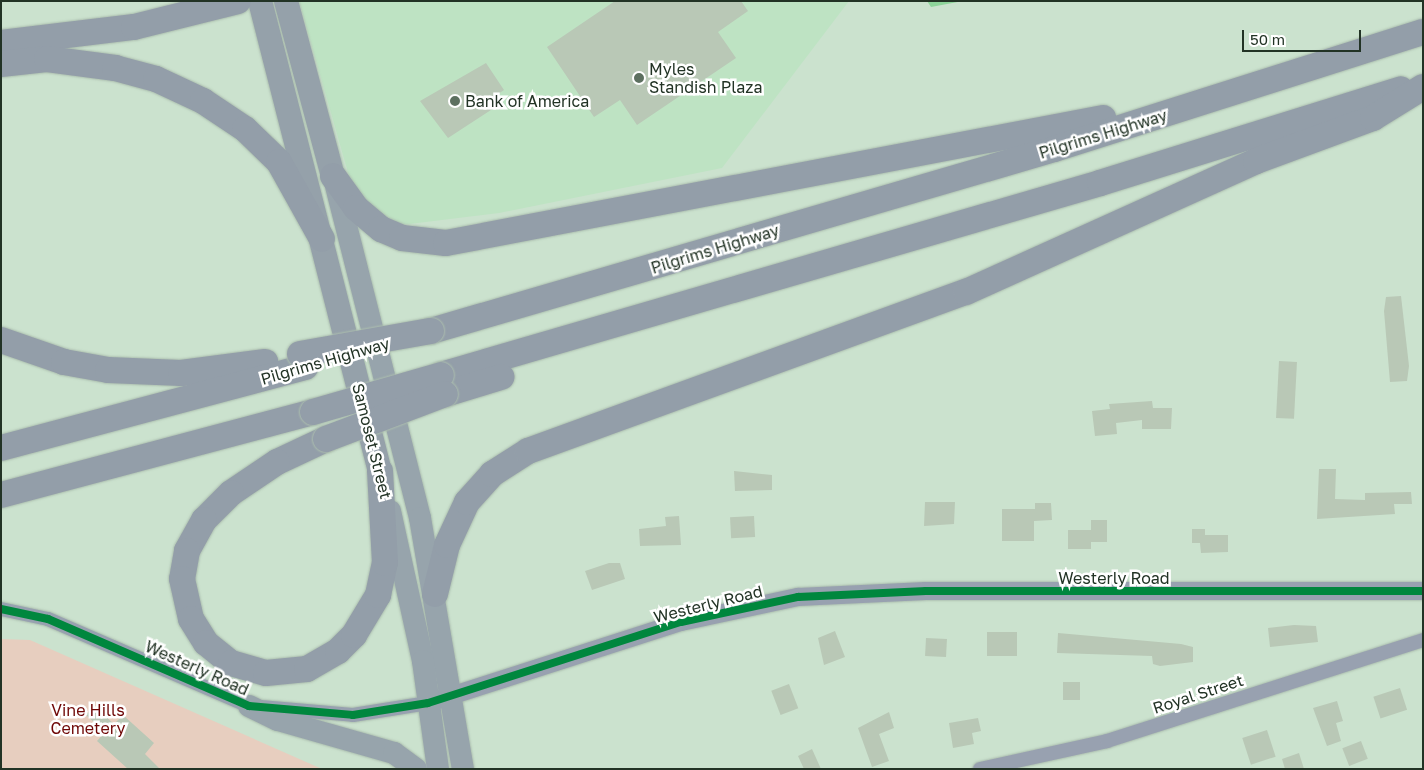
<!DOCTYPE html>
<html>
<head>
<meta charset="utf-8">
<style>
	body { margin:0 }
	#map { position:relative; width:1424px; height:770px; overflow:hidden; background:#cbe2ce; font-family:"Golos Text",sans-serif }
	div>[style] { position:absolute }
	.built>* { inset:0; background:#bee3c3 }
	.green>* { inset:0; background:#e7cebf }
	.water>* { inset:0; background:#8dd59a }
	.building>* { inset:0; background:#b9c8b6; transform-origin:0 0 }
	.roads { filter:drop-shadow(0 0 1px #abbdae) drop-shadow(0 0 1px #abbdae) }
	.minor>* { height:14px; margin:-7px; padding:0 7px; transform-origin:7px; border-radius:7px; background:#98a1b0 }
	.tertiary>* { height:18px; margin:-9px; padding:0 9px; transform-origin:9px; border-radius:9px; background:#98a1b0 }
	.primary>* { height:22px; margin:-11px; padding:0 11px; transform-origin:11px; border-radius:11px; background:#97a4ac }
	.trunk>* { height:24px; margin:-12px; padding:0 12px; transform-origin:12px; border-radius:12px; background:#95a1aa }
	.motorway>* { height:26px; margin:-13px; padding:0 13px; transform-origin:13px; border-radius:13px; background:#939ea9 }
	.bridges { filter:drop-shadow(0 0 1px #abbdae) drop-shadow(0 0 1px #abbdae) }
	.motorway-bridge>* { height:26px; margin:-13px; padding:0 13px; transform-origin:13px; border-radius:13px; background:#939ea9 }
	.cycleway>* { height:8px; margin:-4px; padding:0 4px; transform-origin:4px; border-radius:4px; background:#00873e }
	.dots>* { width:14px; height:14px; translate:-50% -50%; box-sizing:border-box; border:2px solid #fff; border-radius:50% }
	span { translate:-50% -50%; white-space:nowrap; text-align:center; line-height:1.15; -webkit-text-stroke:5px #fff; paint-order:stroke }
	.poi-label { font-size:16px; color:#223325 }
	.left { translate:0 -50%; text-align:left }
	.street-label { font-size:16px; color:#223325 }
	.park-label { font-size:16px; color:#6e0605 }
	.frame { position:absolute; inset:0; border:2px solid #223325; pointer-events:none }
	.scale { position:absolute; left:1242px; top:30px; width:119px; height:22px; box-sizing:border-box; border:2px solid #223325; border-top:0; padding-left:6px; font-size:15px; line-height:18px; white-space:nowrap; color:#223325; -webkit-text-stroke:4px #fff; paint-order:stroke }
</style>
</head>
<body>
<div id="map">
	<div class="built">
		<i style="clip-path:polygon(299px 1px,849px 1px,722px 168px,499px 213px,393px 226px,368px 207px,349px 176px)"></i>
	</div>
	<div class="green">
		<i style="clip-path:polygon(1px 639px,30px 640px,322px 769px,1px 769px)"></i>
	</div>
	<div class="water">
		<i style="clip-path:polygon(927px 1px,963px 1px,931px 7px)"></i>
	</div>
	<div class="building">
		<i style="clip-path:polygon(615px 1px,741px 1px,748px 11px,718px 32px,736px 58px,637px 125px,620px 100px,594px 117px,547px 47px)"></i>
		<i style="clip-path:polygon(486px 63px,504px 90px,489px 100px,494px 108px,448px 138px,420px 101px)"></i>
		<i style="clip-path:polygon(1401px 296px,1409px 366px,1407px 381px,1390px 382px,1384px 311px,1386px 297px)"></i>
		<i style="left:1279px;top:361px;width:18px;height:57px;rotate:3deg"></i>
		<i style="clip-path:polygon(1152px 401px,1153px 408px,1172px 408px,1171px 429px,1142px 429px,1142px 420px,1116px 423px,1117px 434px,1095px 436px,1092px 411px,1110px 409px,1109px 404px)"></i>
		<i style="clip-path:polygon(1319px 469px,1336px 469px,1335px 499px,1365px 500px,1365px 493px,1411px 492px,1412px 504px,1394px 504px,1395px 514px,1317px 519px)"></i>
		<i style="clip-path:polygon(734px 471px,772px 475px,772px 490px,735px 491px)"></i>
		<i style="clip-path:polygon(925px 502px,955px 502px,954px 524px,924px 526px)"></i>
		<i style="clip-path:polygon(1035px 503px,1051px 503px,1052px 520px,1034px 521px,1034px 541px,1002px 541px,1002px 509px,1035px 509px)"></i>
		<i style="clip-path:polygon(679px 516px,681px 545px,640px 546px,639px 529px,666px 526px,665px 517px)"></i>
		<i style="left:754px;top:516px;width:21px;height:24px;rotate:87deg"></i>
		<i style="clip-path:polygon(1091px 520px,1107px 520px,1107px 542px,1091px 542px,1091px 549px,1068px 549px,1068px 530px,1091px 530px)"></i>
		<i style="clip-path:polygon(1192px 529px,1205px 529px,1205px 535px,1228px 535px,1228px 552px,1201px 553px,1200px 543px,1192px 543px)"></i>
		<i style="clip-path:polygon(609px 563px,620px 563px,625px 579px,592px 590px,585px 571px)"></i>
		<i style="clip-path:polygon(1294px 625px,1316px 626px,1318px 642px,1270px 647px,1268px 628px)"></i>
		<i style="clip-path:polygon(835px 631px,845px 657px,824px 665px,818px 638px)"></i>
		<i style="left:987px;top:632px;width:30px;height:24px"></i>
		<i style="clip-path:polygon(1058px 633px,1181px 644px,1193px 647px,1193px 662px,1160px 666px,1153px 664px,1152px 656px,1057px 653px)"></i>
		<i style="left:926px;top:638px;width:21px;height:18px;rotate:3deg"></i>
		<i style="left:1063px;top:682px;width:17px;height:18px"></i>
		<i style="left:789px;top:684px;width:26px;height:19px;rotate:69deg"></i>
		<i style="left:1400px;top:688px;width:23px;height:28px;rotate:72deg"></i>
		<i style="clip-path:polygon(1337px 701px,1343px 721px,1336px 723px,1341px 741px,1327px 746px,1313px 708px)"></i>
		<i style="clip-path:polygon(94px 706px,114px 724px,123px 715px,154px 743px,145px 754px,160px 769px,128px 769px,97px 741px,105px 732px,86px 715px)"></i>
		<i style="clip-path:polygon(889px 712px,894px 728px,879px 734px,889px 761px,872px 767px,858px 728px)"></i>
		<i style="clip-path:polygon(978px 718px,981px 731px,972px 733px,974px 744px,953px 748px,949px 723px)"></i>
		<i style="left:1267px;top:730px;width:28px;height:26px;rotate:72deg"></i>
		<i style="left:1361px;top:741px;width:19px;height:20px;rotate:69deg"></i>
		<i style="clip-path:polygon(812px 749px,821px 769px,804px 769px,798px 756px)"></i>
		<i style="clip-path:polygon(1299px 753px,1304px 769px,1285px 769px,1282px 759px)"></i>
	</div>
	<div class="roads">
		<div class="minor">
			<i style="left:1px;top:609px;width:48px;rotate:12deg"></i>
			<i style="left:48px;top:619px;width:219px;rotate:23.4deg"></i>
			<i style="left:249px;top:706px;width:104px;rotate:4.9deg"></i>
			<i style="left:353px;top:715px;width:76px;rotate:-9.1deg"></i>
			<i style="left:980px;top:769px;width:130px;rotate:-12.4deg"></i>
			<i style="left:1107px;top:741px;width:332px;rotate:-17.7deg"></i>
		</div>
		<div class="tertiary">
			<i style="left:438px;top:700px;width:255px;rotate:-17.8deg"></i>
			<i style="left:681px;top:622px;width:120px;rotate:-12.1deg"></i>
			<i style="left:798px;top:597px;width:128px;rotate:-2.7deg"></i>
			<i style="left:926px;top:591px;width:497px"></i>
		</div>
		<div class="primary">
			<i style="left:335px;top:182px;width:347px;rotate:75.8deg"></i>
			<i style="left:420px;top:518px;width:255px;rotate:80.3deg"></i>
			<i style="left:390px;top:511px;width:154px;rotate:77.6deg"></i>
			<i style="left:423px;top:661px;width:109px;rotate:82.1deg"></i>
			<i style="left:249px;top:706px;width:32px;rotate:26deg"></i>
			<i style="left:278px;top:720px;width:121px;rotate:15.9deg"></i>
			<i style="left:394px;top:753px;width:27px;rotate:36deg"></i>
		</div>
		<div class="trunk">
			<i style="left:260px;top:1px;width:485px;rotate:75.7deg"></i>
			<i style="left:286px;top:1px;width:181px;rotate:75deg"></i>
		</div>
		<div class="motorway">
			<i style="left:1px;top:43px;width:134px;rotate:-6.9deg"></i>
			<i style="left:134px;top:27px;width:107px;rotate:-14deg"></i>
			<i style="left:1px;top:64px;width:46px;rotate:-6.2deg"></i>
			<i style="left:47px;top:59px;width:69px;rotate:7.5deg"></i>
			<i style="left:115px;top:68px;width:42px;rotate:15deg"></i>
			<i style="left:156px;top:79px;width:52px;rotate:25.1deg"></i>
			<i style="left:203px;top:101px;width:50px;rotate:33.7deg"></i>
			<i style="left:245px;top:129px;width:47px;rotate:44.1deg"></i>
			<i style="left:279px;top:162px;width:88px;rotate:60.8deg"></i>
			<i style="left:333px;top:176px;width:39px;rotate:54deg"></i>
			<i style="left:356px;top:208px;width:33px;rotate:40deg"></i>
			<i style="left:381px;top:229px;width:23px;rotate:23deg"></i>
			<i style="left:402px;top:238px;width:44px;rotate:6.5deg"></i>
			<i style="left:446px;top:243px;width:669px;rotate:-10.77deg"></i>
			<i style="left:431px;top:331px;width:649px;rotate:-16.28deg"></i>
			<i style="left:1054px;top:149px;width:387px;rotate:-17.6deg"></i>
			<i style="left:1px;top:340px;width:67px;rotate:19.2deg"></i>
			<i style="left:64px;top:362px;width:45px;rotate:10.3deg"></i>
			<i style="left:108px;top:370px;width:73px;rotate:2.4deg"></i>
			<i style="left:181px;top:373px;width:85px;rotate:-7.5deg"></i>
			<i style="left:441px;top:375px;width:686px;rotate:-16.24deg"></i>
			<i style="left:1100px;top:183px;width:315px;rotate:-17.3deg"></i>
			<i style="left:445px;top:394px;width:59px;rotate:-16.9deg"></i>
			<i style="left:326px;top:439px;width:54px;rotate:154.9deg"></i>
			<i style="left:277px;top:462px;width:55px;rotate:146deg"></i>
			<i style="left:231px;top:493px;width:38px;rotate:135deg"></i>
			<i style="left:204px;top:520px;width:35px;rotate:119deg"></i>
			<i style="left:187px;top:551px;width:28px;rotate:100deg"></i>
			<i style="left:182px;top:579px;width:41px;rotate:77.3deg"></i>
			<i style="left:191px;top:619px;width:28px;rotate:58deg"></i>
			<i style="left:206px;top:643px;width:32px;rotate:39deg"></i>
			<i style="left:231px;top:663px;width:36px;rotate:16deg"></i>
			<i style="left:266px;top:673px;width:41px;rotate:-5.6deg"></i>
			<i style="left:307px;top:669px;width:36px;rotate:-30deg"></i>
			<i style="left:338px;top:651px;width:23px;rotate:-45deg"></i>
			<i style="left:354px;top:635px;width:47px;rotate:-59deg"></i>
			<i style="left:378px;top:595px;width:33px;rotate:-78deg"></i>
			<i style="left:385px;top:563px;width:92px;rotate:-93.1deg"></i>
			<i style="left:1px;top:448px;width:315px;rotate:-14.9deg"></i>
			<i style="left:1px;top:495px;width:323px;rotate:-14.9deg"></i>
			<i style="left:435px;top:594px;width:50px;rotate:-76.2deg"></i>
			<i style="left:447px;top:545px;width:47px;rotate:-65.1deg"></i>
			<i style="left:467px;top:502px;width:38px;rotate:-48deg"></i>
			<i style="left:492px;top:474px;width:43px;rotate:-32.6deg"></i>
			<i style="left:528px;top:451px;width:466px;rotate:-20deg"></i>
			<i style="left:966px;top:292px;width:318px;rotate:-24.3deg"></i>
			<i style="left:1256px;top:161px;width:125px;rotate:-20.2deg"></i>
			<i style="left:1373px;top:118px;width:59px;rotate:-31.8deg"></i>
		</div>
	</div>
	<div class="bridges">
		<div class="motorway-bridge">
			<i style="left:300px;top:354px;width:133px;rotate:-10deg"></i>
			<i style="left:313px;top:412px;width:133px;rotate:-16.1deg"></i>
			<i style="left:326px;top:439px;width:127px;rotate:-20.7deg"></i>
		</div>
	</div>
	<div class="cycleway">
		<i style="left:1px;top:609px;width:48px;rotate:12deg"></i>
		<i style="left:48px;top:619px;width:219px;rotate:23.4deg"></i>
		<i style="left:249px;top:706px;width:104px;rotate:4.9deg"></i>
		<i style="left:353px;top:715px;width:76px;rotate:-9.1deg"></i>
		<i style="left:428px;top:703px;width:266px;rotate:-17.8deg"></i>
		<i style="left:681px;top:622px;width:120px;rotate:-12.1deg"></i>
		<i style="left:798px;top:597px;width:128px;rotate:-2.7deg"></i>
		<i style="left:926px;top:591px;width:497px"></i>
	</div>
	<div class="dots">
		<i style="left:639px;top:78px;background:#5d7060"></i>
		<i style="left:455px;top:101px;background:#5d7060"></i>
	</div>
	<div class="poi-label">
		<span class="left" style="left:649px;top:78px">Myles<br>Standish Plaza</span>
		<span class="left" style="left:465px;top:101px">Bank of America</span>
	</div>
	<div class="street-label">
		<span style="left:1103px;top:134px;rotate:-17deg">Pilgrims Highway</span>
		<span style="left:715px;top:249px;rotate:-17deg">Pilgrims Highway</span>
		<span style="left:325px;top:361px;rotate:-16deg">Pilgrims Highway</span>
		<span style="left:372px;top:441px;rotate:76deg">Samoset Street</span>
		<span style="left:1114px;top:578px">Westerly Road</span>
		<span style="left:708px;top:604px;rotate:-14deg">Westerly Road</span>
		<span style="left:197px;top:668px;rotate:24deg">Westerly Road</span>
		<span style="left:1198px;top:694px;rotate:-18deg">Royal Street</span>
	</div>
	<div class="park-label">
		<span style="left:88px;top:719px">Vine Hills<br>Cemetery</span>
	</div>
	<div class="frame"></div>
	<div class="scale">50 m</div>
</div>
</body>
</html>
